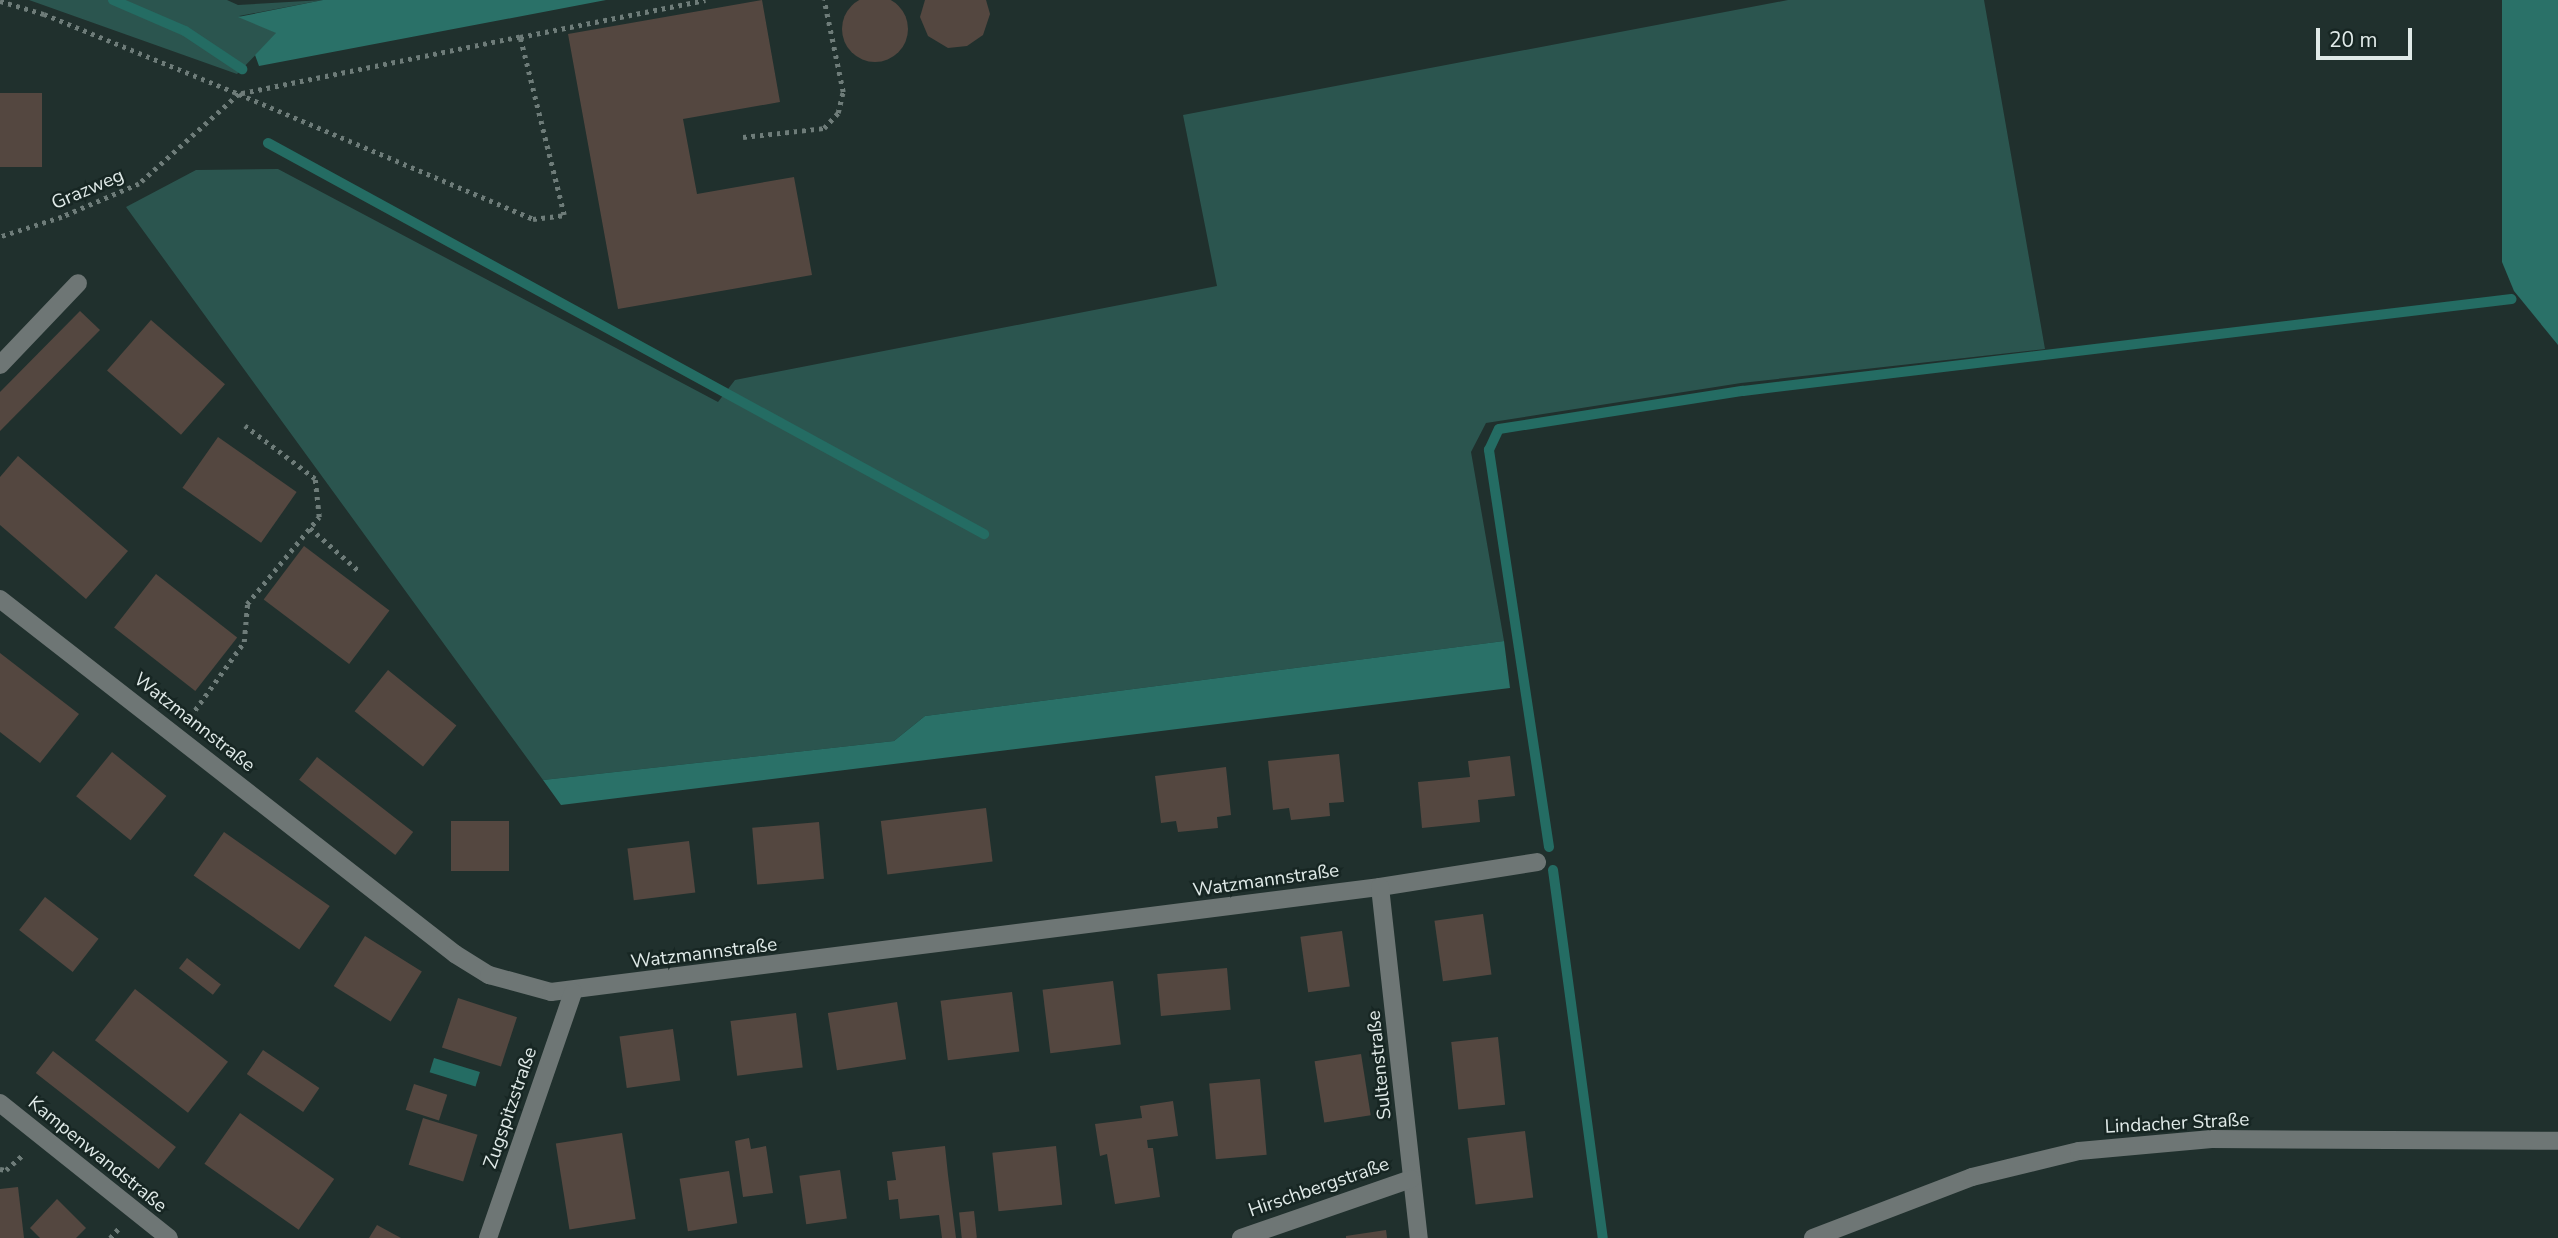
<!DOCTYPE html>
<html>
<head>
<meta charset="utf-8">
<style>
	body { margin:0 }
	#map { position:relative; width:2558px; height:1238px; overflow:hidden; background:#20302d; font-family:"Nunito Sans",sans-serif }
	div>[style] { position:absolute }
	.green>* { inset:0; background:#2b554f }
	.forest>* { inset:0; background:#2a7168 }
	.water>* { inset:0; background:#246c63; transform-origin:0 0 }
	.stream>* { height:10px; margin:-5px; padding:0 5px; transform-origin:5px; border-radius:5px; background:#246c63 }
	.building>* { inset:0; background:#544740; transform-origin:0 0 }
	.round { border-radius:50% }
	.path>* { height:4.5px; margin-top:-2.25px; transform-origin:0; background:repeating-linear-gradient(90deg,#6e7c79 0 3.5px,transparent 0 8.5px) }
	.minor>* { height:18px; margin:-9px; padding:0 9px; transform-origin:9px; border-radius:9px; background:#6e7675 }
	span { translate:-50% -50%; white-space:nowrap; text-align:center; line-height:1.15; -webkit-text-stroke:5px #172623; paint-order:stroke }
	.street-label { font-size:19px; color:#e0eae8 }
	.scale { position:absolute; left:2316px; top:28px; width:96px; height:32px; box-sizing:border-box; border:4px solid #e0eae8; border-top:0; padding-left:9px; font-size:21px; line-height:24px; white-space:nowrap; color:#e0eae8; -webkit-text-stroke:5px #172623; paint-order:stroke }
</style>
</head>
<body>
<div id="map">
	<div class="green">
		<i style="clip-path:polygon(29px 0,227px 0,238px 5px,323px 0,239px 16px,277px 33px,237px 74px)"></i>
		<i style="clip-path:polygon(1788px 0,1984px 0,2045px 349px,1741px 383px,1486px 423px,1471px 452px,1504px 641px,925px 716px,894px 741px,543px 780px,126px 207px,196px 170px,278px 169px,718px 402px,735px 380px,1217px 286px,1183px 115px)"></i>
	</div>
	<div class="forest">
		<i style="clip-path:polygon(323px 0,606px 0,259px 66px,255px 55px,276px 33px,238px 17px)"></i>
		<i style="clip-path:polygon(2502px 0,2558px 0,2558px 345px,2514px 291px,2502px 262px)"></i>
		<i style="clip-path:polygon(1504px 641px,1510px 688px,561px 805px,543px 780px,894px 741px,925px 716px)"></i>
	</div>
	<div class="water">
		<i style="left:434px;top:1058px;width:48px;height:15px;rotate:17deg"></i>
	</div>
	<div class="stream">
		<i style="left:113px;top:0;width:78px;rotate:23.3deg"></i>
		<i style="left:185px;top:31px;width:69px;rotate:33.7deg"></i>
		<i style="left:268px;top:143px;width:816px;rotate:28.64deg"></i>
		<i style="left:1549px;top:847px;width:402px;rotate:-98.6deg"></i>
		<i style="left:1489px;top:450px;width:23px;rotate:-65deg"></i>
		<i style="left:1499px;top:429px;width:247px;rotate:-8.9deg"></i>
		<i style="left:1743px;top:391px;width:774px;rotate:-6.82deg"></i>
		<i style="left:1553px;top:870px;width:371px;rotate:82.3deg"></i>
	</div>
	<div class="building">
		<i class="round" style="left:842px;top:-4px;width:66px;height:66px"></i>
		<i style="clip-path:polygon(762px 0,780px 102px,683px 119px,697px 194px,794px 177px,812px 275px,618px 309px,568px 34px)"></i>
		<i style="clip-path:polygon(925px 0,986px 0,990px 14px,983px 35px,967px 46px,948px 48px,928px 36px,920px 17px)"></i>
		<i style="left:0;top:93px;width:42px;height:74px"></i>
		<i style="clip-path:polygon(80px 311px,100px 330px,0 431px,0 392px)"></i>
		<i style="left:151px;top:320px;width:98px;height:67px;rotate:41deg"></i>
		<i style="left:218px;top:437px;width:96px;height:62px;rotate:35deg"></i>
		<i style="clip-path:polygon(18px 456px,128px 551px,86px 599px,0 525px,0 477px)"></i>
		<i style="left:304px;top:546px;width:107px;height:67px;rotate:37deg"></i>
		<i style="left:156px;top:574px;width:103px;height:68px;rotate:38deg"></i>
		<i style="clip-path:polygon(0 653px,79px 714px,40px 763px,0 732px)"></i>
		<i style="left:388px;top:670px;width:88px;height:53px;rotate:39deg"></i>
		<i style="left:112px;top:752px;width:70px;height:57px;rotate:39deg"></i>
		<i style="clip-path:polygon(1339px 754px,1344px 802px,1329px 803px,1330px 816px,1291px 820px,1289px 808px,1273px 810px,1268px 761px)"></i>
		<i style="clip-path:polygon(1510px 756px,1515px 796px,1478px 800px,1480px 822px,1422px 828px,1418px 782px,1470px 777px,1468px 761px)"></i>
		<i style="left:317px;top:757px;width:122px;height:29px;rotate:38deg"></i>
		<i style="clip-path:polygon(1226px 767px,1231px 815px,1217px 817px,1218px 828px,1178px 832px,1176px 821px,1161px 823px,1155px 776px)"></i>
		<i style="left:986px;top:808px;width:54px;height:106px;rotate:83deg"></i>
		<i style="left:451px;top:821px;width:58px;height:50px"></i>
		<i style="left:819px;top:822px;width:57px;height:67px;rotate:85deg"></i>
		<i style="left:224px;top:832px;width:129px;height:53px;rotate:35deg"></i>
		<i style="left:689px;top:841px;width:52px;height:62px;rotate:83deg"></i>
		<i style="left:45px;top:897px;width:68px;height:42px;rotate:38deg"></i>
		<i style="left:1483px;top:914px;width:61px;height:49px;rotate:82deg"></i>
		<i style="left:1342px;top:931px;width:56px;height:42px;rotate:82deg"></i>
		<i style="left:365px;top:936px;width:67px;height:59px;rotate:32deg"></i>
		<i style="left:187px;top:958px;width:43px;height:13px;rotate:38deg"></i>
		<i style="left:1227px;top:968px;width:42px;height:70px;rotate:85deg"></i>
		<i style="left:1113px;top:981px;width:64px;height:71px;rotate:83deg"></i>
		<i style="left:135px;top:989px;width:118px;height:65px;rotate:38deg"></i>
		<i style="left:1012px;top:992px;width:60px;height:72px;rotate:83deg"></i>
		<i style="left:458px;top:998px;width:62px;height:52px;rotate:18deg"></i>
		<i style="left:897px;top:1002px;width:58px;height:70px;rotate:81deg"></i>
		<i style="left:796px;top:1013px;width:55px;height:66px;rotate:83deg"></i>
		<i style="left:673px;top:1029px;width:52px;height:54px;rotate:82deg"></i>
		<i style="left:1498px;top:1037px;width:68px;height:47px;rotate:84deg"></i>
		<i style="left:263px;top:1050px;width:68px;height:29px;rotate:34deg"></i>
		<i style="left:53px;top:1051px;width:156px;height:28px;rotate:38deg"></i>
		<i style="left:1361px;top:1054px;width:62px;height:47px;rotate:81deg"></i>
		<i style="left:1260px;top:1079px;width:76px;height:51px;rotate:85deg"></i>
		<i style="left:414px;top:1084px;width:35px;height:27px;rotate:18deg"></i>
		<i style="clip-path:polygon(1173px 1101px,1178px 1136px,1147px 1140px,1148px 1148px,1153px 1148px,1160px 1197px,1115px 1204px,1107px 1154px,1100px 1156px,1095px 1124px,1142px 1118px,1140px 1106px)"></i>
		<i style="left:240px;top:1113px;width:115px;height:62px;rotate:35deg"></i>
		<i style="left:423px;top:1118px;width:57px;height:49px;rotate:17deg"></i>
		<i style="left:1525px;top:1131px;width:67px;height:58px;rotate:83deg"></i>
		<i style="left:622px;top:1133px;width:87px;height:67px;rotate:81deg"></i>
		<i style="clip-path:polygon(749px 1138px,751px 1149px,766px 1146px,773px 1193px,743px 1197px,735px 1141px)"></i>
		<i style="clip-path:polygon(945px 1146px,948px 1175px,956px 1238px,942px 1238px,939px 1215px,900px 1219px,898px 1199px,889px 1200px,887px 1181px,896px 1180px,892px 1152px)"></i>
		<i style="left:1056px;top:1146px;width:59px;height:64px;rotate:84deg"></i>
		<i style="left:840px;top:1170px;width:49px;height:41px;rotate:82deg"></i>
		<i style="left:729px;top:1171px;width:53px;height:50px;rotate:81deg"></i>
		<i style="clip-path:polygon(18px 1187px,24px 1238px,0 1238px,0 1189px)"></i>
		<i style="clip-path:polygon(57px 1199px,86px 1228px,76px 1238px,40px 1238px,30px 1228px)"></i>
		<i style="left:974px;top:1211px;width:27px;height:15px;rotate:84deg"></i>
		<i style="clip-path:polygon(377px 1225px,401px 1238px,369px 1238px)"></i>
		<i style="clip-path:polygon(1386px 1230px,1387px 1238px,1346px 1238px,1346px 1236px)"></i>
	</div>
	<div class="path">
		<i style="left:0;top:1px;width:46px;rotate:16.5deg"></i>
		<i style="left:44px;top:14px;width:211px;rotate:22.3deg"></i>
		<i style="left:239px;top:94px;width:319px;rotate:23deg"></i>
		<i style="left:533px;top:219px;width:31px;rotate:-7deg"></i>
		<i style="left:564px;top:215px;width:183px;rotate:-103.9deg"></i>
		<i style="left:520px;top:37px;width:287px;rotate:168.5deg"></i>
		<i style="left:239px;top:94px;width:135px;rotate:138deg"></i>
		<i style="left:139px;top:184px;width:84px;rotate:156.8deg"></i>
		<i style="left:62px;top:217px;width:65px;rotate:162.1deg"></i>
		<i style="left:520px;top:37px;width:189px;rotate:-11.3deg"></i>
		<i style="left:743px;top:137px;width:81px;rotate:-6.3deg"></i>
		<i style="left:824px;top:128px;width:21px;rotate:-47deg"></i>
		<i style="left:838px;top:113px;width:22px;rotate:-77deg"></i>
		<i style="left:843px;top:92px;width:94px;rotate:-101.7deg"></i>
		<i style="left:310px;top:528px;width:67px;rotate:41.3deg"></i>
		<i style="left:190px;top:717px;width:92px;rotate:-54.2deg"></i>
		<i style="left:244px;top:642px;width:38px;rotate:-85deg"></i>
		<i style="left:247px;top:604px;width:113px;rotate:-50.4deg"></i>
		<i style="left:319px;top:517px;width:38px;rotate:-96deg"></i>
		<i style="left:315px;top:479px;width:88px;rotate:-142.9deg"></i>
		<i style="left:0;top:1169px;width:6px;rotate:9deg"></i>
		<i style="left:6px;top:1170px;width:25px;rotate:-42deg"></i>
		<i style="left:110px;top:1238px;width:12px;rotate:-48deg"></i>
	</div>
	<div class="minor">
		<i style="left:0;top:365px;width:113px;rotate:-46.4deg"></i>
		<i style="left:0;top:599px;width:577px;rotate:37.96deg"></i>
		<i style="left:455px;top:954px;width:40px;rotate:32deg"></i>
		<i style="left:489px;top:975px;width:64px;rotate:15.3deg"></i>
		<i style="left:551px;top:992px;width:836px;rotate:-7.22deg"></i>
		<i style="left:1380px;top:887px;width:159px;rotate:-9deg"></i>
		<i style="left:1380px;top:887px;width:353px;rotate:83.7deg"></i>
		<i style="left:0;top:1103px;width:216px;rotate:38.6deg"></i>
		<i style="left:488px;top:1238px;width:260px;rotate:-70.9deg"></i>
		<i style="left:1241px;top:1238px;width:180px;rotate:-19.1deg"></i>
		<i style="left:1813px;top:1238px;width:170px;rotate:-21deg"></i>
		<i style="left:1972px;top:1177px;width:110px;rotate:-13.7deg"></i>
		<i style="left:2079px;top:1151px;width:133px;rotate:-5.2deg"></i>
		<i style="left:2211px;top:1139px;width:347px;rotate:0.3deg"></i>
	</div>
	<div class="street-label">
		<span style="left:88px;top:190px;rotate:-23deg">Grazweg</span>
		<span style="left:194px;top:723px;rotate:38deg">Watzmannstraße</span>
		<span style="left:1266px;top:881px;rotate:-8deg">Watzmannstraße</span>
		<span style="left:704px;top:954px;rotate:-7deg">Watzmannstraße</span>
		<span style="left:1380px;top:1065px;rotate:-96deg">Sultenstraße</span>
		<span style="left:511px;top:1108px;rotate:-71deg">Zugspitzstraße</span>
		<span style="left:2177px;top:1124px;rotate:-3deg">Lindacher Straße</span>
		<span style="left:97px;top:1155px;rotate:39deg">Kampenwandstraße</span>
		<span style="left:1319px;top:1188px;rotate:-19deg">Hirschbergstraße</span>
	</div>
	<div class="scale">20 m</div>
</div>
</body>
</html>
